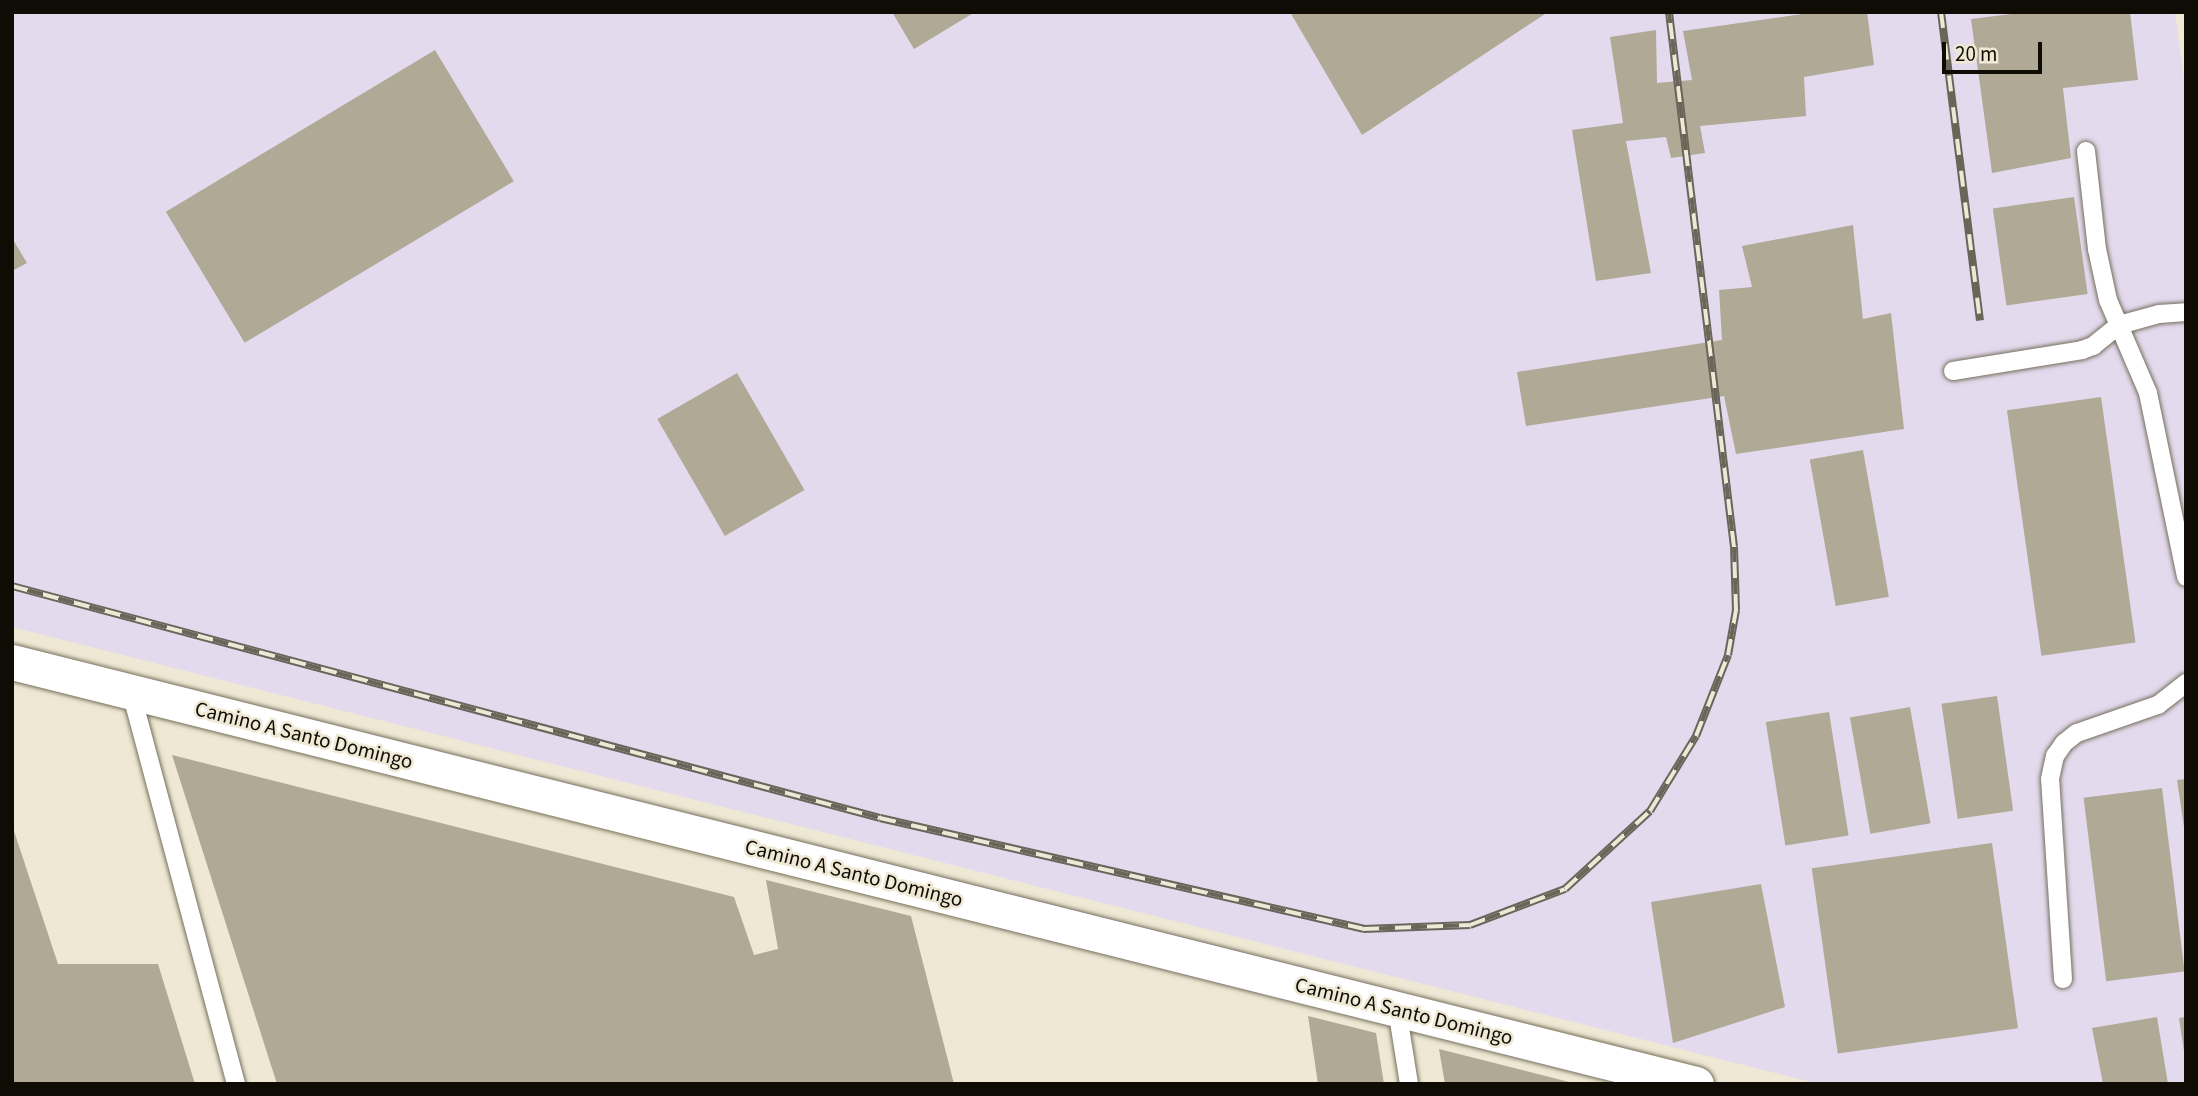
<!DOCTYPE html>
<html>
<head>
<meta charset="utf-8">
<style>
	body { margin:0 }
	#map { position:relative; width:2198px; height:1096px; overflow:hidden; background:#efe8d4; font-family:"Source Sans 3",sans-serif }
	div>[style] { position:absolute }
	.industrial>* { inset:0; background:#e4daee }
	.building>* { inset:0; background:#b0a996; transform-origin:0 0 }
	.roads { filter:drop-shadow(0 0 2px #756f5c) drop-shadow(0 0 2px #756f5c) }
	.service>* { height:18px; margin:-9px; padding:0 9px; transform-origin:9px; border-radius:9px; background:#fff }
	.minor>* { height:35px; margin:-17.5px; padding:0 17.5px; transform-origin:17.5px; border-radius:17.5px; background:#fff }
	.rail>* { height:8px; margin-top:-4px; transform-origin:0; background:repeating-linear-gradient(90deg,#efe8d4 0 16px,#696559 0 32px); box-sizing:border-box; border-block:2px solid #696559 }
	span { translate:-50% -50%; white-space:nowrap; text-align:center; line-height:1.15; -webkit-text-stroke:5px #efe8d4; paint-order:stroke }
	.street-label { font-size:21px; color:#0f0c06 }
	.frame { position:absolute; inset:0; border:14px solid #0f0c06; pointer-events:none }
	.scale { position:absolute; left:1942px; top:42px; width:100px; height:32px; box-sizing:border-box; border:4px solid #0f0c06; border-top:0; padding-left:9px; font-size:21px; line-height:24px; white-space:nowrap; color:#0f0c06; -webkit-text-stroke:5px #efe8d4; paint-order:stroke }
</style>
</head>
<body>
<div id="map">
	<div class="industrial">
		<i style="clip-path:polygon(12px 12px,2175px 12px,2186px 95px,2186px 1084px,1819px 1084px,12px 627px)"></i>
	</div>
	<div class="building">
		<i style="clip-path:polygon(892px 12px,975px 12px,914px 49px)"></i>
		<i style="clip-path:polygon(1290px 12px,1548px 12px,1362px 135px)"></i>
		<i style="clip-path:polygon(1816px 12px,1867px 12px,1874px 65px,1804px 77px,1806px 116px,1700px 126px,1705px 153px,1671px 158px,1666px 137px,1626px 141px,1651px 273px,1596px 281px,1572px 130px,1623px 123px,1610px 37px,1656px 30px,1657px 83px,1692px 80px,1683px 31px)"></i>
		<i style="clip-path:polygon(2027px 12px,2130px 12px,2138px 80px,2063px 88px,2071px 158px,1992px 173px,1971px 19px)"></i>
		<i style="left:435px;top:50px;width:153px;height:314px;rotate:59deg"></i>
		<i style="left:2074px;top:197px;width:98px;height:82px;rotate:82deg"></i>
		<i style="clip-path:polygon(1853px 225px,1863px 319px,1891px 313px,1904px 429px,1736px 454px,1724px 396px,1526px 426px,1517px 372px,1722px 340px,1719px 290px,1752px 287px,1742px 246px)"></i>
		<i style="clip-path:polygon(12px 238px,27px 263px,12px 271px)"></i>
		<i style="left:737px;top:373px;width:135px;height:92px;rotate:60deg"></i>
		<i style="left:2101px;top:397px;width:248px;height:95px;rotate:82deg"></i>
		<i style="left:1863px;top:450px;width:149px;height:54px;rotate:80deg"></i>
		<i style="left:1997px;top:696px;width:116px;height:56px;rotate:82deg"></i>
		<i style="left:1910px;top:707px;width:118px;height:61px;rotate:80deg"></i>
		<i style="left:1829px;top:712px;width:125px;height:64px;rotate:81deg"></i>
		<i style="clip-path:polygon(172px 755px,734px 897px,754px 955px,778px 949px,766px 880px,911px 916px,954px 1084px,277px 1084px)"></i>
		<i style="clip-path:polygon(2186px 779px,2186px 827px,2184px 827px,2177px 780px)"></i>
		<i style="left:2162px;top:788px;width:185px;height:79px;rotate:83deg"></i>
		<i style="clip-path:polygon(13px 828px,58px 964px,158px 964px,195px 1084px,12px 1084px)"></i>
		<i style="left:1992px;top:843px;width:187px;height:182px;rotate:82deg"></i>
		<i style="clip-path:polygon(1761px 884px,1785px 1007px,1673px 1043px,1651px 902px)"></i>
		<i style="clip-path:polygon(1308px 1016px,1376px 1033px,1384px 1084px,1318px 1084px)"></i>
		<i style="clip-path:polygon(2157px 1017px,2168px 1084px,2103px 1084px,2092px 1028px)"></i>
		<i style="clip-path:polygon(2186px 1017px,2186px 1051px,2184px 1051px,2179px 1018px)"></i>
		<i style="clip-path:polygon(1439px 1049px,1573px 1083px,1573px 1084px,1445px 1084px)"></i>
	</div>
	<div class="roads">
		<div class="service">
			<i style="left:2086px;top:151px;width:99px;rotate:83.6deg"></i>
			<i style="left:2097px;top:249px;width:52px;rotate:77.8deg"></i>
			<i style="left:2108px;top:300px;width:101px;rotate:66.7deg"></i>
			<i style="left:2148px;top:393px;width:188px;rotate:78.3deg"></i>
			<i style="left:1953px;top:371px;width:131px;rotate:-9.2deg"></i>
			<i style="left:2082px;top:350px;width:12px;rotate:-20deg"></i>
			<i style="left:2093px;top:346px;width:33px;rotate:-39deg"></i>
			<i style="left:2119px;top:325px;width:41px;rotate:-15.4deg"></i>
			<i style="left:2159px;top:314px;width:27px;rotate:-4deg"></i>
			<i style="left:131px;top:692px;width:406px;rotate:75deg"></i>
			<i style="left:2063px;top:979px;width:200px;rotate:-93.7deg"></i>
			<i style="left:2050px;top:779px;width:24px;rotate:-78deg"></i>
			<i style="left:2055px;top:756px;width:16px;rotate:-55deg"></i>
			<i style="left:2064px;top:743px;width:16px;rotate:-38deg"></i>
			<i style="left:2077px;top:733px;width:86px;rotate:-19.1deg"></i>
			<i style="left:2158px;top:705px;width:36px;rotate:-38deg"></i>
			<i style="left:1397px;top:1009px;width:76px;rotate:80.9deg"></i>
		</div>
		<div class="minor">
			<i style="left:12px;top:662px;width:1736px;rotate:14.07deg"></i>
		</div>
	</div>
	<div class="rail">
		<i style="left:1941px;top:12px;width:311px;rotate:82.8deg"></i>
		<i style="left:12px;top:586px;width:898px;rotate:14.96deg"></i>
		<i style="left:880px;top:818px;width:496px;rotate:12.9deg"></i>
		<i style="left:1363px;top:929px;width:107px;rotate:-2.1deg"></i>
		<i style="left:1470px;top:925px;width:102px;rotate:-20.8deg"></i>
		<i style="left:1565px;top:889px;width:115px;rotate:-42.5deg"></i>
		<i style="left:1650px;top:811px;width:88px;rotate:-58.5deg"></i>
		<i style="left:1696px;top:736px;width:87px;rotate:-68.4deg"></i>
		<i style="left:1728px;top:655px;width:46px;rotate:-79.9deg"></i>
		<i style="left:1736px;top:610px;width:63px;rotate:-91.8deg"></i>
		<i style="left:1734px;top:547px;width:539px;rotate:-96.93deg"></i>
	</div>
	<div class="street-label">
		<span style="left:304px;top:735px;rotate:14deg">Camino A Santo Domingo</span>
		<span style="left:854px;top:873px;rotate:14deg">Camino A Santo Domingo</span>
		<span style="left:1404px;top:1011px;rotate:14deg">Camino A Santo Domingo</span>
	</div>
	<div class="frame"></div>
	<div class="scale">20 m</div>
</div>
</body>
</html>
